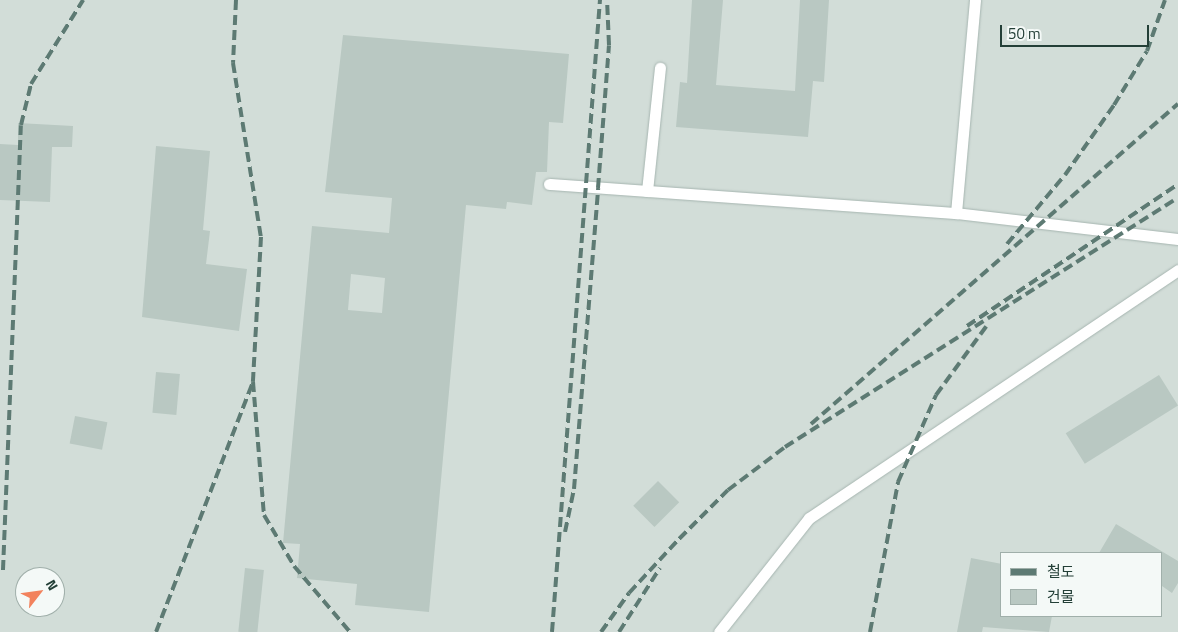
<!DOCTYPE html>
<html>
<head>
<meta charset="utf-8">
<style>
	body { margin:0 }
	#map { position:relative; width:1178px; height:632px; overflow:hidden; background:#e3ede9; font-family:"Titillium Web","Noto Sans KR",sans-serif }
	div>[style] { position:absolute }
	.built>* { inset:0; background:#d2ddd8 }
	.building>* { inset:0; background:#b9c8c2; transform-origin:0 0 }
	.roads { filter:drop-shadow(0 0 1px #a6b5b0) drop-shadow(0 0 1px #a6b5b0) }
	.lane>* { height:11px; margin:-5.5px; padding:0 5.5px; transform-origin:5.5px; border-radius:5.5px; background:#fff }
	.rail>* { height:4px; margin-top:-2px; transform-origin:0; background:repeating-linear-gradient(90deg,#5d7a73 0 10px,transparent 0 15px) }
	span { translate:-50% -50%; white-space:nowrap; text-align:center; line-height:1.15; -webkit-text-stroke:4px #f4f9f7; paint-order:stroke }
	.legend { position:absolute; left:1000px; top:552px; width:162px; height:65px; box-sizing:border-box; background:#f4f9f7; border:1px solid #a0afaa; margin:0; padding:6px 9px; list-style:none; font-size:15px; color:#233f37 }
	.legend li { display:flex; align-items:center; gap:10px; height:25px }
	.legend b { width:25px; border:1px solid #a0afaa }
	.north { position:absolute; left:15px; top:567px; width:50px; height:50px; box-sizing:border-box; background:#f4f9f7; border:1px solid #a0afaa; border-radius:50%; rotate:60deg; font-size:14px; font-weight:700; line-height:20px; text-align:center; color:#233f37 }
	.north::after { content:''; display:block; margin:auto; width:18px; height:22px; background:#f2825d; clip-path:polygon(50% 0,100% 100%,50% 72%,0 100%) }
	.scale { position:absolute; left:1000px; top:25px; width:149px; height:22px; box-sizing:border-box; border:2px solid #233f37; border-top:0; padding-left:6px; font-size:15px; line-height:18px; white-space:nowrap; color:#233f37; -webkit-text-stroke:4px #f4f9f7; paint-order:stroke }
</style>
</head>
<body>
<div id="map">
	<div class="built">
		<i style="clip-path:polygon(evenodd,0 0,1178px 0,1178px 632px,0 632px,0 0,1002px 553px,1162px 553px,1162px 616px,1002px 616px,1002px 553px,0 0,25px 577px,55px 577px,55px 607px,25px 607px,25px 577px)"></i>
	</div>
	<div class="building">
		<i style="clip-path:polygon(692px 0,723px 0,716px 85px,795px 91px,800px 0,829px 0,824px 82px,813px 81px,808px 137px,676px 127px,680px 82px,687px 83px)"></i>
		<i style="clip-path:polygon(evenodd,343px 35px,569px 54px,563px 123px,549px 122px,547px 172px,536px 172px,532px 205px,507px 202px,506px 209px,466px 205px,429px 612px,355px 605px,357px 584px,297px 578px,300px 544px,283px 543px,312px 226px,389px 233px,392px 198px,325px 192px,343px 35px,351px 274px,385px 278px,382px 313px,348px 310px,351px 274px)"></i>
		<i style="clip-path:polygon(18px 123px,73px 126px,72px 147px,52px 147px,50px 202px,0 200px,0 144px,18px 145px)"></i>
		<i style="clip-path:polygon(156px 146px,210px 151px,203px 230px,210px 231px,206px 264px,247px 269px,239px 331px,142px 317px)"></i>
		<i style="left:156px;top:372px;width:24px;height:41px;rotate:5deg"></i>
		<i style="left:1159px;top:375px;width:36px;height:110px;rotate:58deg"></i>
		<i style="left:75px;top:416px;width:33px;height:28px;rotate:11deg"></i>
		<i style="left:658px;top:481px;width:30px;height:35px;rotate:45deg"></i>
		<i style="clip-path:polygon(1116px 524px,1178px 561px,1178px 583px,1172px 593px,1162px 586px,1162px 553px,1099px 553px)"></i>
		<i style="clip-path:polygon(971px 558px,1002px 564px,1002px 616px,1052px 616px,1049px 632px,983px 627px,982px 632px,957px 632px)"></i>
		<i style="left:245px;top:568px;width:19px;height:64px;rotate:6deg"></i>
	</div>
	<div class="roads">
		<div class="lane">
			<i style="left:975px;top:0;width:214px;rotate:95.1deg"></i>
			<i style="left:956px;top:213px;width:224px;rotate:6.7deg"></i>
			<i style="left:549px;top:184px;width:408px;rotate:4.1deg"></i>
			<i style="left:647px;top:191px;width:124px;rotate:-84deg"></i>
			<i style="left:719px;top:632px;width:145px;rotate:-51.7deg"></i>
			<i style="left:809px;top:518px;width:445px;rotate:-33.9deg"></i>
		</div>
	</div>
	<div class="rail">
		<i style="left:236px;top:0;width:63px;rotate:92.7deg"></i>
		<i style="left:233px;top:63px;width:176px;rotate:80.9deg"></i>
		<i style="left:261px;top:237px;width:145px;rotate:93.2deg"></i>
		<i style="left:253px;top:382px;width:133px;rotate:85.3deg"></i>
		<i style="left:264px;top:515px;width:59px;rotate:59.5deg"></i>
		<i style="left:294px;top:566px;width:87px;rotate:49.7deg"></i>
		<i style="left:1007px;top:244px;width:90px;rotate:-50deg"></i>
		<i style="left:1065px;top:175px;width:85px;rotate:-55deg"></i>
		<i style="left:1114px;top:105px;width:63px;rotate:-58.6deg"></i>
		<i style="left:1147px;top:51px;width:54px;rotate:-70.6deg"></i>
		<i style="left:967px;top:326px;width:254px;rotate:-33.9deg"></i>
		<i style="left:811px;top:424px;width:487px;rotate:-41.1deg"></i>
		<i style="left:565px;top:532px;width:44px;rotate:-78.2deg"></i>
		<i style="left:574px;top:489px;width:302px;rotate:-85.4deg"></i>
		<i style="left:598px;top:188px;width:143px;rotate:-85.6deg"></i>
		<i style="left:609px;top:45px;width:45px;rotate:-92.5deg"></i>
		<i style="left:3px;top:570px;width:445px;rotate:-87.7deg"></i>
		<i style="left:21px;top:125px;width:42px;rotate:-76.3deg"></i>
		<i style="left:31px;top:84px;width:99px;rotate:-58.2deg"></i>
		<i style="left:156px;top:632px;width:266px;rotate:-68.8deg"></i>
		<i style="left:552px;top:632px;width:634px;rotate:-85.66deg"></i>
		<i style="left:601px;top:632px;width:48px;rotate:-54.3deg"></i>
		<i style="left:629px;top:593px;width:74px;rotate:-47.2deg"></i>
		<i style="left:679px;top:539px;width:69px;rotate:-45deg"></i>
		<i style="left:728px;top:490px;width:71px;rotate:-37deg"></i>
		<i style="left:785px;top:447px;width:465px;rotate:-32.4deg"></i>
		<i style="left:619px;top:632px;width:76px;rotate:-57.4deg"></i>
		<i style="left:870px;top:632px;width:153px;rotate:-79.4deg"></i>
		<i style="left:898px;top:482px;width:95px;rotate:-66.4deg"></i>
		<i style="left:936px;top:395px;width:88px;rotate:-53.8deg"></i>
	</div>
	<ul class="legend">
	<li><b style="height:6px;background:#5d7a73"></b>철도</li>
	<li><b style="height:14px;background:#b9c8c2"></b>건물</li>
	</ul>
	<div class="north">N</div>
	<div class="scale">50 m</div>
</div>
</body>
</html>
